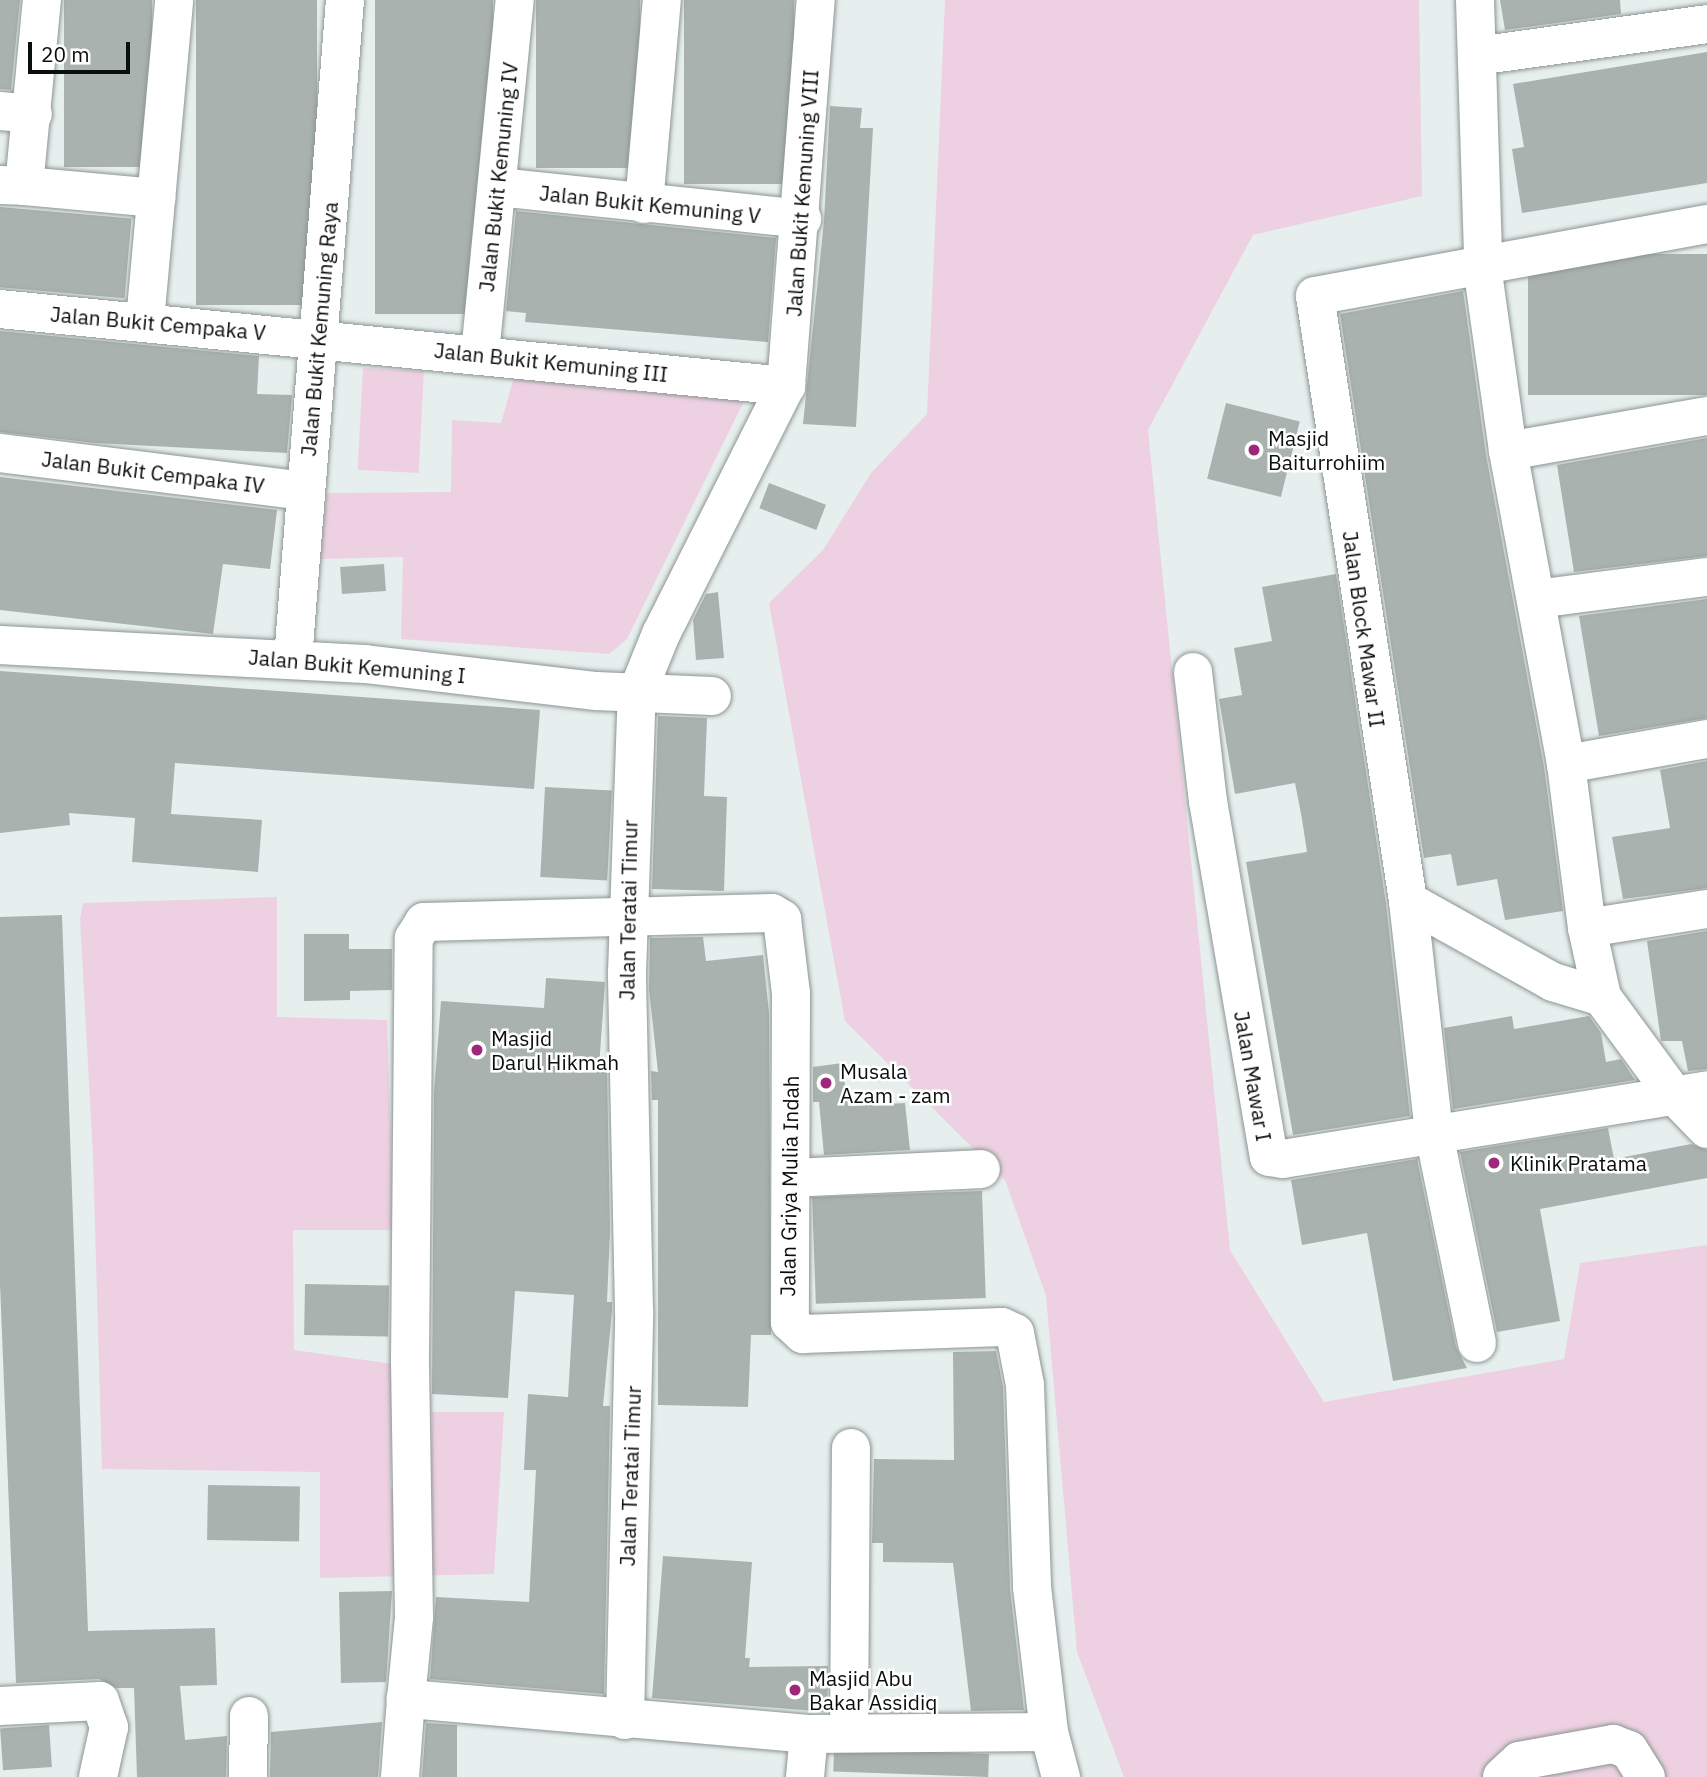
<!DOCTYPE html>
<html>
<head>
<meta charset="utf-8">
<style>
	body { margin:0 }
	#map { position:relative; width:1707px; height:1777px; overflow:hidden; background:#e6efed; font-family:"IBM Plex Sans",sans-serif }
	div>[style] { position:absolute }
	.green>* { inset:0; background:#edd1e2; transform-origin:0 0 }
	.building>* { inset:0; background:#a9b2af; transform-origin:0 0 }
	.roads { filter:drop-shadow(0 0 2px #8c9593) drop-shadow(0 0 2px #8c9593) }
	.minor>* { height:38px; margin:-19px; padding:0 19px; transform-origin:19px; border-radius:19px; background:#fff }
	.dots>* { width:19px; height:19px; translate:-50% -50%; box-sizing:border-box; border:4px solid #fff; border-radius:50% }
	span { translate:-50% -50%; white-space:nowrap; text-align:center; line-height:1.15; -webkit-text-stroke:5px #fff; paint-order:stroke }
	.street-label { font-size:21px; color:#0a0e0d }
	.poi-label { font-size:21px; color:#0a0e0d }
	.left { translate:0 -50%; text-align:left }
	.scale { position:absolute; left:28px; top:42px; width:102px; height:32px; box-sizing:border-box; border:4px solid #0a0e0d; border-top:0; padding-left:9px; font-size:21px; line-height:24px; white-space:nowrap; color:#0a0e0d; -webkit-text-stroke:5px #fff; paint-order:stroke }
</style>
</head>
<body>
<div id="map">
	<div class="green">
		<i style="clip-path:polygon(945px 0,1419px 0,1422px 196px,1253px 235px,1148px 430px,1230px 1250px,1324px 1402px,1564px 1359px,1580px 1263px,1707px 1245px,1707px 1777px,1124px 1777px,1077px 1652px,1046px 1296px,1005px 1180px,845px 1021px,769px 603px,823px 550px,871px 473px,927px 414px)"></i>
		<i style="left:363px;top:368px;width:61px;height:102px;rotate:3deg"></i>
		<i style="clip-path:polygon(516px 370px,744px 401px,627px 639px,609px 654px,401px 639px,403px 557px,319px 559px,327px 493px,451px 492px,452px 420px,501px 423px)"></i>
		<i style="clip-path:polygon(277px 897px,277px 1017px,387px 1020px,394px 1230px,293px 1230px,294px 1350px,393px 1364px,390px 1489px,431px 1490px,432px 1412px,504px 1412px,494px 1574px,320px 1578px,320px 1472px,102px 1469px,93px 1156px,80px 919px,83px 903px)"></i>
	</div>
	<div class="building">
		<i style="clip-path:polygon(0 0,20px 0,11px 90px,0 89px)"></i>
		<i style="left:64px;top:0;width:88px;height:167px"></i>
		<i style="left:196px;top:0;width:121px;height:305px"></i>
		<i style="left:375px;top:0;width:118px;height:314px"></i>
		<i style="left:536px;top:0;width:104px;height:168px"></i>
		<i style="left:684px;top:0;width:110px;height:184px"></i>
		<i style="clip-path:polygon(1500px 0,1620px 0,1621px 14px,1505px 30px)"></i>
		<i style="clip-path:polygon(1707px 52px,1707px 183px,1522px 213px,1512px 149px,1524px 147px,1513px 84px)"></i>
		<i style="clip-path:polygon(830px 106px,862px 108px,860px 128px,873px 128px,856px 427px,803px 424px,824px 221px)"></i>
		<i style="left:0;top:207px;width:132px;height:80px;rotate:5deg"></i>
		<i style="clip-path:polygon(516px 211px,776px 238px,768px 342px,525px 322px,526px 313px,506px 311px)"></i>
		<i style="left:1707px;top:254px;width:141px;height:179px;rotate:90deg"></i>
		<i style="clip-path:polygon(1463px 291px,1486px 455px,1544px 767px,1563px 911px,1505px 920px,1497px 879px,1457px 886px,1451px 854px,1424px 858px,1340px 314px)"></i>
		<i style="clip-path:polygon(0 331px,259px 356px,257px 394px,292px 395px,287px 453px,95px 443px,0 432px)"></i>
		<i style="left:1226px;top:403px;width:76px;height:78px;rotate:14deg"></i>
		<i style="clip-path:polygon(1707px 438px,1707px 556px,1574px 572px,1557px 465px)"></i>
		<i style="clip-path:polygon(0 477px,277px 510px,270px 569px,223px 564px,213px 634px,0 610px)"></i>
		<i style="left:769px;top:483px;width:61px;height:27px;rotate:21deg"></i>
		<i style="left:384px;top:564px;width:27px;height:44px;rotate:86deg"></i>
		<i style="clip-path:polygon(1336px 574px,1386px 904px,1410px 1116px,1293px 1135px,1246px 862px,1307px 852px,1302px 819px,1295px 783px,1235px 794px,1219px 699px,1242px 695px,1234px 648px,1272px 641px,1262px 587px)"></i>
		<i style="clip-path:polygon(718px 592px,724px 658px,696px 660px,693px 620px,706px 594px)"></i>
		<i style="clip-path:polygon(1707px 599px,1707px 718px,1599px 736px,1579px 616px)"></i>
		<i style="clip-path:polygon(0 671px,540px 710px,534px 789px,175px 763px,171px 814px,262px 820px,258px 872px,132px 862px,135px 818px,69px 813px,70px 825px,0 833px)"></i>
		<i style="clip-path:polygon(658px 716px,707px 718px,704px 796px,727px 797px,724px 891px,652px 889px)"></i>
		<i style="clip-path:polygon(1707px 761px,1707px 888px,1623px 899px,1612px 837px,1670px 828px,1660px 770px)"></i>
		<i style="left:545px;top:787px;width:67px;height:90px;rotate:3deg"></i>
		<i style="clip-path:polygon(62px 915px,88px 1631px,215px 1628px,217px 1685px,180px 1686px,185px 1740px,227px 1736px,226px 1777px,137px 1777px,134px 1688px,116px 1688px,99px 1679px,16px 1683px,0 1284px,0 917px)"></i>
		<i style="clip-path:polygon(1707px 931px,1707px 1069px,1688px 1071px,1682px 1041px,1661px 1041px,1647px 941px)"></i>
		<i style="clip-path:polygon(304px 934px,349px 934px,349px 949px,392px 949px,392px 990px,350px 991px,350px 1000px,304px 1001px)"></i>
		<i style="clip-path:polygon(703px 937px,706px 961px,763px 955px,769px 1013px,771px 1335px,751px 1335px,748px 1407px,658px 1405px,658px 1100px,652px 1100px,651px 1071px,658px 1072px,649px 989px,650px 938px)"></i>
		<i style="clip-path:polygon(546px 978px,605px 982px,599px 1068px,607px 1068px,610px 1231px,607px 1302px,612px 1302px,612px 1311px,603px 1406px,610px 1406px,604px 1694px,430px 1679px,436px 1597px,529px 1602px,536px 1470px,524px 1470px,528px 1394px,568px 1397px,574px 1295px,515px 1291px,508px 1398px,432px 1394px,434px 1093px,441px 1001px,544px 1008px)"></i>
		<i style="clip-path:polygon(1512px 1016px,1514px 1029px,1589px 1016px,1601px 1033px,1606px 1062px,1621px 1059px,1635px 1080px,1453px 1109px,1444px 1028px)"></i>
		<i style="clip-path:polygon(842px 1063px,848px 1106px,905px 1103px,910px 1150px,824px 1155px,819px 1102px,813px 1102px,813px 1067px)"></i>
		<i style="clip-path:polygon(1608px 1128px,1614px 1159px,1691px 1144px,1707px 1150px,1707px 1178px,1540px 1209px,1560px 1321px,1497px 1332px,1460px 1152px)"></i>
		<i style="clip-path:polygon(1417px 1159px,1456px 1347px,1467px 1368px,1393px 1381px,1367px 1233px,1302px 1245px,1291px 1180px)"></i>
		<i style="left:982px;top:1191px;width:107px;height:170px;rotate:88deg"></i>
		<i style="left:305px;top:1284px;width:84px;height:51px;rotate:1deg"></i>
		<i style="clip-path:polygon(996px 1351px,1003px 1387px,1010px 1589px,1024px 1710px,971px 1711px,953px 1563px,883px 1562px,883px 1543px,872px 1543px,874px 1459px,954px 1460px,953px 1352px)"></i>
		<i style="left:208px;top:1485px;width:92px;height:55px;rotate:1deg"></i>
		<i style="clip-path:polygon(663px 1556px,752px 1562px,745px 1658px,750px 1658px,749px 1667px,828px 1666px,827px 1712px,652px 1698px)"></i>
		<i style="clip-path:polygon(392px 1591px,386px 1682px,341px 1683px,339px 1592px)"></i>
		<i style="clip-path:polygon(382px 1722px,378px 1777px,270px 1777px,271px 1732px)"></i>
		<i style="clip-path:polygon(426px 1723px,457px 1725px,457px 1777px,422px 1777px)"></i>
		<i style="left:49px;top:1725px;width:42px;height:49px;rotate:86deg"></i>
		<i style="left:989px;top:1754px;width:23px;height:155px;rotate:92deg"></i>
	</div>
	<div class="roads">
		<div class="minor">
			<i style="left:1475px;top:0;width:280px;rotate:88.2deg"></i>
			<i style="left:1484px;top:280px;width:173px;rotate:82deg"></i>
			<i style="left:1508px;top:451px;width:318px;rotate:79.5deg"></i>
			<i style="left:1566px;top:764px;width:165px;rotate:82.7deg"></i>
			<i style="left:1587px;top:928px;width:71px;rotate:77.7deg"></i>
			<i style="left:1477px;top:56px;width:232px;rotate:-7.9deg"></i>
			<i style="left:0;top:111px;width:33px;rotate:5deg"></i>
			<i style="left:0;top:185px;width:24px;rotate:2deg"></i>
			<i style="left:24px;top:186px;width:187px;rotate:-84.5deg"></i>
			<i style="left:24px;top:186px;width:133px;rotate:5.2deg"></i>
			<i style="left:498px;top:187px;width:306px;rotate:6deg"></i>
			<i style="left:644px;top:204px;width:205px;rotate:-85deg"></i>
			<i style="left:0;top:309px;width:790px;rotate:5.6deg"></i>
			<i style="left:145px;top:321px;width:322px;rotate:-84.8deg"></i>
			<i style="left:480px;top:354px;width:356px;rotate:-84.4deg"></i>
			<i style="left:1508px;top:451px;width:202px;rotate:-10deg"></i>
			<i style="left:0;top:453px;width:307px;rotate:7.1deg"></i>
			<i style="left:1537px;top:599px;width:171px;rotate:-7.4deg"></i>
			<i style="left:0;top:645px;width:365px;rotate:3deg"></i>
			<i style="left:365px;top:664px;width:233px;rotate:6.7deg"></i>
			<i style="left:596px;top:691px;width:116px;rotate:2.5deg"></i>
			<i style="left:293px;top:659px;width:661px;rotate:-85.49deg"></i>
			<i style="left:1193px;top:672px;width:130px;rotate:83.4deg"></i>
			<i style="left:1208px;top:801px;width:361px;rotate:80.3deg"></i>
			<i style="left:1269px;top:1157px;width:14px;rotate:8deg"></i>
			<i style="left:1283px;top:1159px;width:430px;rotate:-9.2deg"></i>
			<i style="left:1566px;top:764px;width:143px;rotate:-10.1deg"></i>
			<i style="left:1408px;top:901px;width:166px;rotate:29.2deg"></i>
			<i style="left:1553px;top:982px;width:51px;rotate:17deg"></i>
			<i style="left:1602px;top:997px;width:122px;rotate:53.7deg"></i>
			<i style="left:1674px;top:1095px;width:47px;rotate:45.9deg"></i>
			<i style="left:1587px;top:928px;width:121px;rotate:-9deg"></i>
			<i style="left:791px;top:1178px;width:190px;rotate:-2.7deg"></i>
			<i style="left:1477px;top:1343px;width:214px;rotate:-101.6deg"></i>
			<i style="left:1434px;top:1133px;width:233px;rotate:-96.4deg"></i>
			<i style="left:1408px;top:901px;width:612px;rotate:-98.74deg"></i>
			<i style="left:1315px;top:296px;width:399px;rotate:-10.4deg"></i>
			<i style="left:0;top:1706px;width:100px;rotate:-2.9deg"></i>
			<i style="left:100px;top:1701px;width:28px;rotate:71deg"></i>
			<i style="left:109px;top:1727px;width:51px;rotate:102.4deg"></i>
			<i style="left:625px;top:1720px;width:409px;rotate:-88.7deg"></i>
			<i style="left:634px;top:1311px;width:338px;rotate:-91.2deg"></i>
			<i style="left:627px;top:973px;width:280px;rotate:-88deg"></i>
			<i style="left:637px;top:693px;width:64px;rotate:-67.9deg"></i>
			<i style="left:661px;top:634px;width:278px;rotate:-63.3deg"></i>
			<i style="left:786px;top:386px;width:387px;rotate:-85.6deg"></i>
			<i style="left:849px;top:1732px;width:284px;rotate:-89.6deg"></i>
			<i style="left:809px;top:1734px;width:240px;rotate:-0.5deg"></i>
			<i style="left:1049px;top:1732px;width:47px;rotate:75.1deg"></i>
			<i style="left:248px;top:1777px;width:61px;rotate:-89.1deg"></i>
			<i style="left:400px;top:1777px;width:78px;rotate:-85.6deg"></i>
			<i style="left:805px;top:1777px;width:43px;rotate:-84.7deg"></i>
			<i style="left:809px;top:1734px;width:405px;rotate:-175deg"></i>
			<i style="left:406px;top:1699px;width:82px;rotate:-84.4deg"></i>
			<i style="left:414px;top:1617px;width:256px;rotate:-90.9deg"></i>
			<i style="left:410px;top:1361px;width:423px;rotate:-89.5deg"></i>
			<i style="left:414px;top:938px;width:19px;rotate:-58deg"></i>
			<i style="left:424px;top:922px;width:348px;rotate:-1.5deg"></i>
			<i style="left:772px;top:913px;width:12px;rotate:31deg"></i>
			<i style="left:782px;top:919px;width:75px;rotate:83.1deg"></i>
			<i style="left:791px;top:993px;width:329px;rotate:90.2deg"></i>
			<i style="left:790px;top:1322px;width:18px;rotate:43deg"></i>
			<i style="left:803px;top:1334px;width:199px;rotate:-2deg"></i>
			<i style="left:1002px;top:1327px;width:14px;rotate:25deg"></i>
			<i style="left:1015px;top:1333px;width:53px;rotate:79.1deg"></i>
			<i style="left:1025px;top:1385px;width:202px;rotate:88deg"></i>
			<i style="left:1032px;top:1587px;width:146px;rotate:83.3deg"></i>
			<i style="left:1502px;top:1777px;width:23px;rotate:-43deg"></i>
			<i style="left:1519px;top:1761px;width:96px;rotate:-10.3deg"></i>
			<i style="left:1613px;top:1744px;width:17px;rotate:21deg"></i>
			<i style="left:1629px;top:1750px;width:32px;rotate:58deg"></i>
		</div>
	</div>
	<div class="dots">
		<i style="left:1254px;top:450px;background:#9f267d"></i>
		<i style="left:477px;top:1050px;background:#9f267d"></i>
		<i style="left:826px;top:1083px;background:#9f267d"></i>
		<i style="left:1494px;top:1163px;background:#9f267d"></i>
		<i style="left:795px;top:1690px;background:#9f267d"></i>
	</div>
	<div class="street-label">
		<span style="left:498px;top:177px;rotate:-84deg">Jalan Bukit Kemuning IV</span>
		<span style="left:802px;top:193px;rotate:-86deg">Jalan Bukit Kemuning VIII</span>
		<span style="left:650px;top:204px;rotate:6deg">Jalan Bukit Kemuning V</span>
		<span style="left:158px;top:323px;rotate:5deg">Jalan Bukit Cempaka V</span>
		<span style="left:319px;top:329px;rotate:-85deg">Jalan Bukit Kemuning Raya</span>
		<span style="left:551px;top:362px;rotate:6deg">Jalan Bukit Kemuning III</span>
		<span style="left:153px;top:472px;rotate:7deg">Jalan Bukit Cempaka IV</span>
		<span style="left:1364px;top:629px;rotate:82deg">Jalan Block Mawar II</span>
		<span style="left:357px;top:666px;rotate:5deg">Jalan Bukit Kemuning I</span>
		<span style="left:628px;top:910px;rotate:-89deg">Jalan Teratai Timur</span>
		<span style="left:1253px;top:1076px;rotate:80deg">Jalan Mawar I</span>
		<span style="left:789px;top:1186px;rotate:-89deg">Jalan Griya Mulia Indah</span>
		<span style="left:630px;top:1476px;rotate:-88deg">Jalan Teratai Timur</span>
	</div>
	<div class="poi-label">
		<span class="left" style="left:1268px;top:450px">Masjid<br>Baiturrohiim</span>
		<span class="left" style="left:491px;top:1050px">Masjid<br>Darul Hikmah</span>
		<span class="left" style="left:840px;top:1083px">Musala<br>Azam - zam</span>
		<span class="left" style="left:1510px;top:1163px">Klinik Pratama</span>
		<span class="left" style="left:809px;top:1690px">Masjid Abu<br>Bakar Assidiq</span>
	</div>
	<div class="scale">20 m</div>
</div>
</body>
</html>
